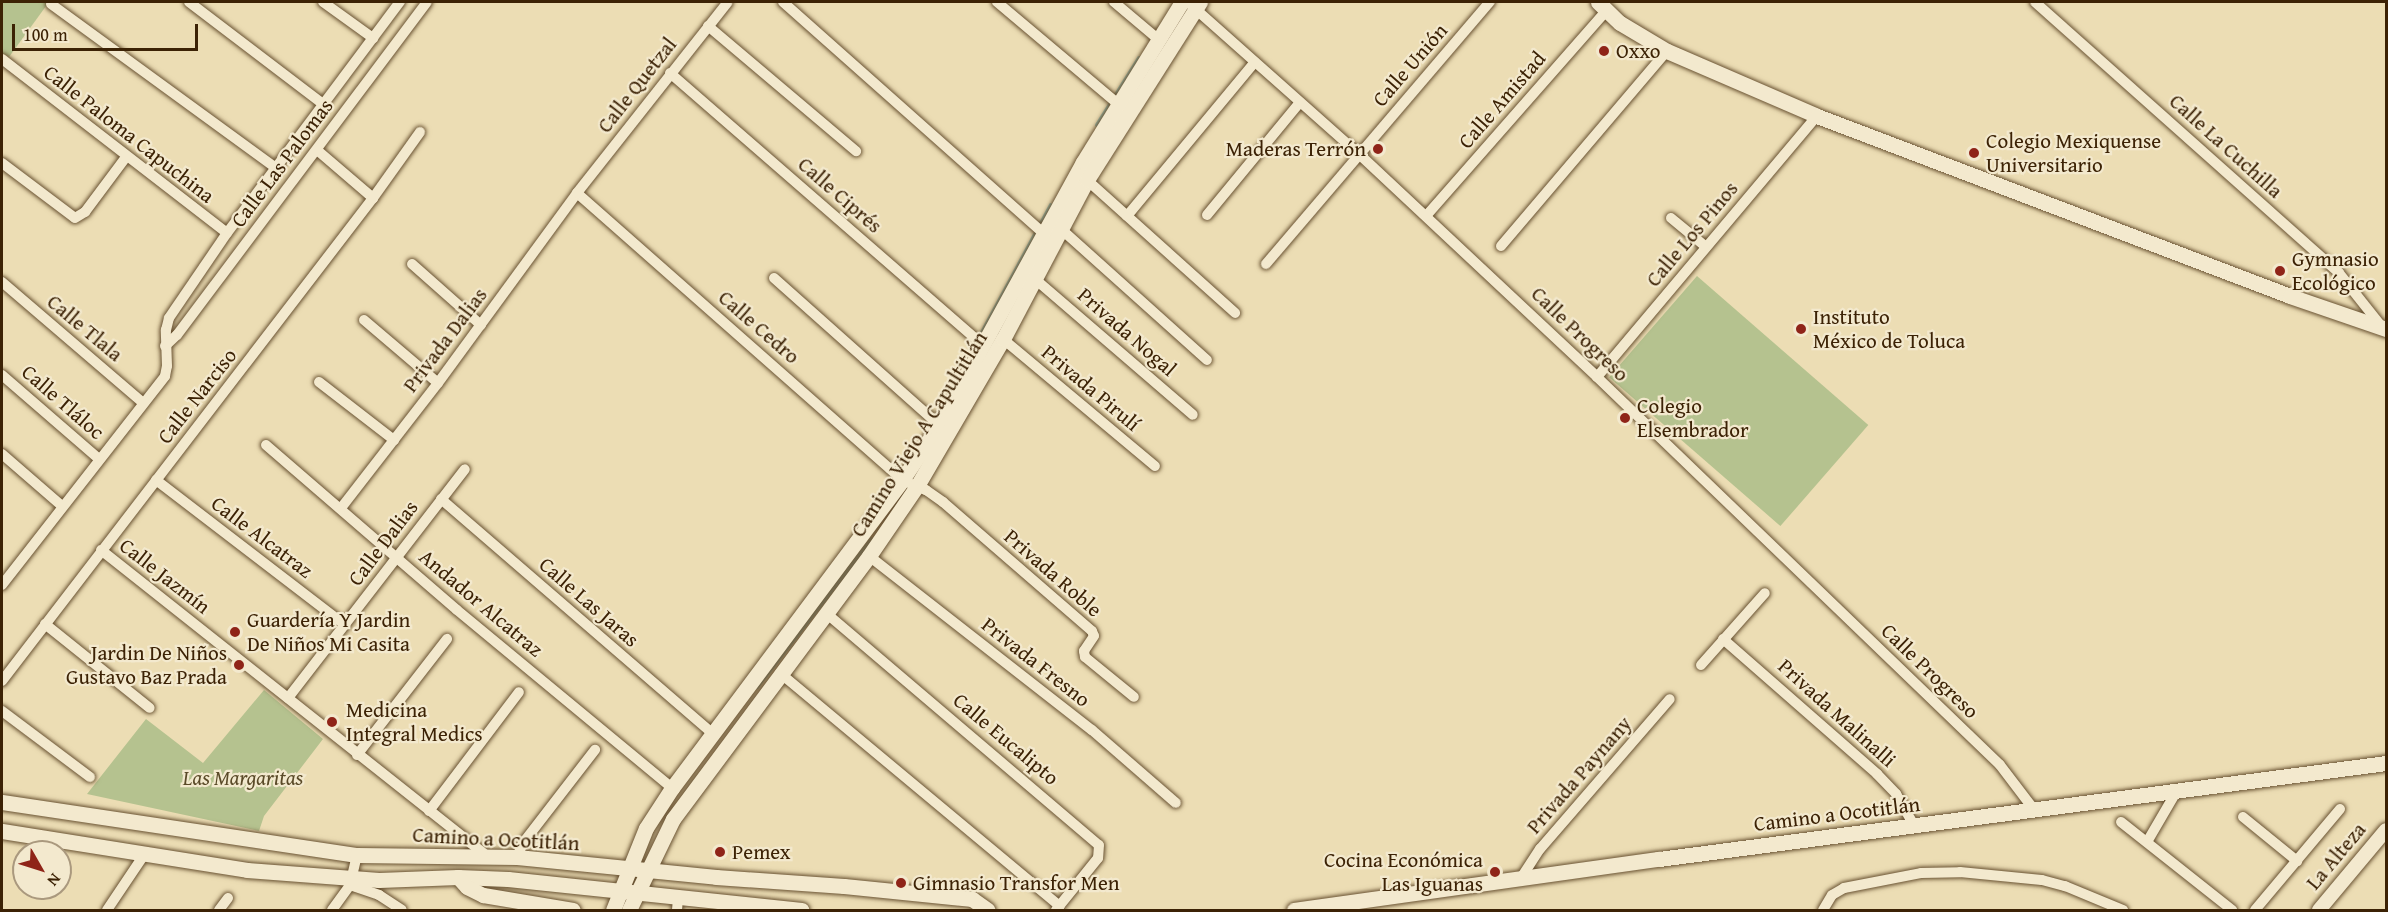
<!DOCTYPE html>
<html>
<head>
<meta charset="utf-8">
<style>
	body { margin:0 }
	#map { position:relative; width:2388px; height:912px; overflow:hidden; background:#ecddb4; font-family:"Gentium Book Plus",serif }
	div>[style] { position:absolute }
	.green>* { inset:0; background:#b5c28f; transform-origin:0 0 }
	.stream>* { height:4px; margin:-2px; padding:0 2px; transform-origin:2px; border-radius:2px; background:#99bcac }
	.roads { filter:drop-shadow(0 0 2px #685131) drop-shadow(0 0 2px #685131) }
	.minor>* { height:10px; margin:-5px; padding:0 5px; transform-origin:5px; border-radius:5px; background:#f3e9ce }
	.tertiary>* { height:14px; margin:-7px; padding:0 7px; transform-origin:7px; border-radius:7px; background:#f3e9ce }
	.secondary>* { height:15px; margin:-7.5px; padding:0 7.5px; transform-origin:7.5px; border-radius:7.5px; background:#f3e9ce }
	.dots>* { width:16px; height:16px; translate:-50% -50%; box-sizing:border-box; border:3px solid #f3e9ce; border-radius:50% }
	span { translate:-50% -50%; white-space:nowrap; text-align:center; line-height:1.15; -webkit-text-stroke:4.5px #f3e9ce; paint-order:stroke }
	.poi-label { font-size:21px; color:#3c2205 }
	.left { translate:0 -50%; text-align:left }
	.right { translate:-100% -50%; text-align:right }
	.street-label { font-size:21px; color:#3c2205 }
	.park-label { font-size:21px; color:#5a4a28; font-style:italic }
	.frame { position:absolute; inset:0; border:3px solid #3c2205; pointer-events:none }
	.north { position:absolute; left:12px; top:840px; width:60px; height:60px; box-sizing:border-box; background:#f3e9ce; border:2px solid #aa997e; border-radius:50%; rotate:129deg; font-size:16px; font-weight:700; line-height:24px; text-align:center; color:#3c2205 }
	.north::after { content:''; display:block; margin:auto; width:21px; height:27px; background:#8f2418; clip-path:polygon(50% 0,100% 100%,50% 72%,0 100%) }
	.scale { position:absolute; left:12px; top:24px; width:186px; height:27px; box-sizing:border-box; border:3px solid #3c2205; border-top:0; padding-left:8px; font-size:18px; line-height:21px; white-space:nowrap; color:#3c2205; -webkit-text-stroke:4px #f3e9ce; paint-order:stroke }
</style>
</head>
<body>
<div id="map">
	<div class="green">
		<i style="clip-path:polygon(2px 2px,49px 2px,9px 57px,2px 53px)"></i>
		<i style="left:1697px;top:276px;width:227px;height:134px;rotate:41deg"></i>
		<i style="clip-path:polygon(264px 690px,323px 739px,264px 816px,259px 831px,87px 794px,146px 719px,203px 763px)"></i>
	</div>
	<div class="stream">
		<i style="left:1097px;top:125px;width:79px;rotate:-57.9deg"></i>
		<i style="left:979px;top:338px;width:151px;rotate:-61.6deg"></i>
		<i style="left:757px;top:687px;width:187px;rotate:-52.2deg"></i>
	</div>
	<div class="roads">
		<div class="minor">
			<i style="left:189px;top:2px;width:168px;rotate:37.3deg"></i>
			<i style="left:323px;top:2px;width:62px;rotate:35.8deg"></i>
			<i style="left:783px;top:2px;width:349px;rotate:41.6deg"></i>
			<i style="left:997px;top:2px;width:157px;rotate:40.1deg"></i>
			<i style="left:1114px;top:2px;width:57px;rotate:40.1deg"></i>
			<i style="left:2035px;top:2px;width:407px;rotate:41.7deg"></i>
			<i style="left:2339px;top:273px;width:69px;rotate:51.5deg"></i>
			<i style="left:51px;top:4px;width:278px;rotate:36.1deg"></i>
			<i style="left:1191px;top:5px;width:225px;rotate:41.6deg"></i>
			<i style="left:1359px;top:154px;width:326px;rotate:43.1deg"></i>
			<i style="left:1597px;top:377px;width:559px;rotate:43.91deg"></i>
			<i style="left:2000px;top:765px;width:58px;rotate:52.7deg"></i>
			<i style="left:708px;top:26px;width:194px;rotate:40.2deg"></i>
			<i style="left:2px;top:59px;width:284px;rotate:37.7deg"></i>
			<i style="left:670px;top:73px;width:416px;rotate:41deg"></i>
			<i style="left:317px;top:150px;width:74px;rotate:40.6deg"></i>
			<i style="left:2px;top:163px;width:91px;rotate:37deg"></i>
			<i style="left:75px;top:218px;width:12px;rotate:-31deg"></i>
			<i style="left:85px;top:212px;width:69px;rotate:-53.3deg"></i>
			<i style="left:1087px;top:180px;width:199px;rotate:41.9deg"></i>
			<i style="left:577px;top:193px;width:434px;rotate:41.4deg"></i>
			<i style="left:902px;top:480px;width:26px;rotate:23deg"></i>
			<i style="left:926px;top:490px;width:21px;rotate:35deg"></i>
			<i style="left:943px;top:502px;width:197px;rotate:40.9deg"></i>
			<i style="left:1092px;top:631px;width:5px;rotate:68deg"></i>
			<i style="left:1094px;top:636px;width:18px;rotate:124deg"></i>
			<i style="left:1084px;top:651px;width:6px;rotate:81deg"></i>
			<i style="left:1085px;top:657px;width:63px;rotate:39.2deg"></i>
			<i style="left:1207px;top:215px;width:146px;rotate:-50.5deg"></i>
			<i style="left:1127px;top:216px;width:200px;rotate:-50.3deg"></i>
			<i style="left:1426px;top:216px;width:274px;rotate:-48.7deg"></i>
			<i style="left:1671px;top:218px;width:45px;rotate:39.6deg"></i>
			<i style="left:1061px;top:229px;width:196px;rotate:41.9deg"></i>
			<i style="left:1501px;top:246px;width:256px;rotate:-49.6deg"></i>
			<i style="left:412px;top:264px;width:92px;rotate:41.5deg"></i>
			<i style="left:1266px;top:264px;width:345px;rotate:-49.5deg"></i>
			<i style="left:774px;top:278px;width:221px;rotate:41.7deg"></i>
			<i style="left:1035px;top:279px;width:208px;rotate:40.7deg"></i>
			<i style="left:2px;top:282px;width:186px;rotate:40.6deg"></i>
			<i style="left:364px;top:320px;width:97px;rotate:40.4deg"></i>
			<i style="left:1003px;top:339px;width:198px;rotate:39.9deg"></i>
			<i style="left:165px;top:346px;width:16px;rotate:-43deg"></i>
			<i style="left:177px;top:335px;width:416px;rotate:-53.1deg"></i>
			<i style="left:2px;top:375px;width:128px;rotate:40.9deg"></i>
			<i style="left:1597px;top:377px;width:341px;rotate:-49.9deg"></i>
			<i style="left:319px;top:382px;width:95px;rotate:37.7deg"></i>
			<i style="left:266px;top:445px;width:252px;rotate:40.8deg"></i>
			<i style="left:457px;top:610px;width:279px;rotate:39.6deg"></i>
			<i style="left:2px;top:454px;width:79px;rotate:40.9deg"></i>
			<i style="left:156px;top:480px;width:238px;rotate:37.5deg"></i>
			<i style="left:441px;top:499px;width:358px;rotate:40.8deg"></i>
			<i style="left:341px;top:508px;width:158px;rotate:-52.2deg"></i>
			<i style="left:438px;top:383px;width:235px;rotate:-53.8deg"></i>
			<i style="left:577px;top:193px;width:243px;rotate:-51.7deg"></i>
			<i style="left:101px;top:550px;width:493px;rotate:38.4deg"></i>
			<i style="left:869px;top:556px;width:283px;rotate:38deg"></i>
			<i style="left:1092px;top:730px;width:111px;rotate:41deg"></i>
			<i style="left:2px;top:585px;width:265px;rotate:-52deg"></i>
			<i style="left:165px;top:376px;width:10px;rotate:-79deg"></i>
			<i style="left:167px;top:366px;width:36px;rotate:-92deg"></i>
			<i style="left:166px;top:330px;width:12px;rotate:-76deg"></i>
			<i style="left:169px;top:318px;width:103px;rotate:-55.7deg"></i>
			<i style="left:227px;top:233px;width:289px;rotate:-53.2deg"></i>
			<i style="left:826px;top:613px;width:358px;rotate:40.4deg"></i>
			<i style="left:1099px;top:845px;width:13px;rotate:94deg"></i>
			<i style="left:1098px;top:858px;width:67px;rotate:128.9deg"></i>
			<i style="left:45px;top:624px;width:134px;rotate:38.7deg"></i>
			<i style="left:1723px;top:639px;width:205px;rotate:41.2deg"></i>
			<i style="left:1877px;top:774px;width:28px;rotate:46deg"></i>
			<i style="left:1896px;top:794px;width:36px;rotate:60deg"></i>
			<i style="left:1701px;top:665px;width:96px;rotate:-48.4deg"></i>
			<i style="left:780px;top:673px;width:364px;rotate:39.8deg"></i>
			<i style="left:2px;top:681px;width:609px;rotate:-52.47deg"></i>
			<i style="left:373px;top:198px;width:81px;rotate:-54.5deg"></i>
			<i style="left:288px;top:698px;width:289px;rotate:-52.3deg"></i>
			<i style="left:2px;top:711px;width:110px;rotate:36.9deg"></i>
			<i style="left:357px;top:755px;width:147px;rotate:-52.2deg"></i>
			<i style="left:429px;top:811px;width:149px;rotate:-52.9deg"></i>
			<i style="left:2243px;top:817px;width:70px;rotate:39.2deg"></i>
			<i style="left:2121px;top:822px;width:142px;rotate:38.4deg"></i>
			<i style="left:2147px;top:842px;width:61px;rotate:-59.7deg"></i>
			<i style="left:517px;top:857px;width:15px;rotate:-67deg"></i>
			<i style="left:523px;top:843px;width:118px;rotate:-52.3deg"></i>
			<i style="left:1521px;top:878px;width:35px;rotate:-57deg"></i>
			<i style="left:1540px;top:849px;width:198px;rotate:-49.1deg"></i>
			<i style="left:350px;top:885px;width:31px;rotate:19deg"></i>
			<i style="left:379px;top:895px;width:27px;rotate:33deg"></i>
			<i style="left:107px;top:910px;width:70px;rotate:-56.1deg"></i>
			<i style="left:219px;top:910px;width:15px;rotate:-53deg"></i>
			<i style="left:332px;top:910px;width:31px;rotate:-54deg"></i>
			<i style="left:350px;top:885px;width:31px;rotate:-77deg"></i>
			<i style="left:677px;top:910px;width:12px;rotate:-85deg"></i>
			<i style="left:1823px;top:910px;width:17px;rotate:-59deg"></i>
			<i style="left:1832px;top:895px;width:14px;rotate:-30deg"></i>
			<i style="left:1844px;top:888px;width:78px;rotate:-11deg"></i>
			<i style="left:1921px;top:873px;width:39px;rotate:-1deg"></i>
			<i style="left:1960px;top:872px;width:82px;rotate:5.6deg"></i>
			<i style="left:2042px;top:880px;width:24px;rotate:15deg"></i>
			<i style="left:2065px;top:886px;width:63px;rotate:22.5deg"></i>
			<i style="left:2255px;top:910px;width:132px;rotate:-49.9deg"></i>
		</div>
		<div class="tertiary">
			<i style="left:2319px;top:910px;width:104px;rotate:-50.1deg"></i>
		</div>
		<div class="secondary">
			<i style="left:1598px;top:2px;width:30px;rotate:44deg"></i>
			<i style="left:1620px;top:23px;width:55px;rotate:30.8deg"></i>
			<i style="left:1667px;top:51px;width:163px;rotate:23.4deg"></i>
			<i style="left:1817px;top:116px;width:506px;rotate:20.83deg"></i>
			<i style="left:2290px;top:296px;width:102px;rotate:19deg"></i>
			<i style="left:2px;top:802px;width:359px;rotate:8.5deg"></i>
			<i style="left:357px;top:855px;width:160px;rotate:0.7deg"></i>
			<i style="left:517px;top:857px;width:200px;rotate:5.7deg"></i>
			<i style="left:716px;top:877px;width:128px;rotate:4deg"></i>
			<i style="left:844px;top:886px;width:129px;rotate:5.8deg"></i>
			<i style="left:972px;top:899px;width:19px;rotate:35deg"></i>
			<i style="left:2px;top:831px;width:248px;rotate:9deg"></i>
			<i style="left:247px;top:870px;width:132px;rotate:4.3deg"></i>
			<i style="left:379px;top:880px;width:79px;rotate:-2.2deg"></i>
			<i style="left:458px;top:877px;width:50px;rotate:2.3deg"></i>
			<i style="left:508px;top:879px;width:295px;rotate:6deg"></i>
			<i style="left:458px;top:877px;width:13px;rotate:48deg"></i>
			<i style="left:467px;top:887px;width:18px;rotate:27deg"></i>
			<i style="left:483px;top:895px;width:91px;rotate:9.5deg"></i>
			<i style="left:613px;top:910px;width:88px;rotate:-68.1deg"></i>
			<i style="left:646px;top:828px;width:48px;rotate:-57deg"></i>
			<i style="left:672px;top:788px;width:384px;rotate:-53.2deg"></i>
			<i style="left:902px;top:480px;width:66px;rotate:-56.1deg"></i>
			<i style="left:939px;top:425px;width:300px;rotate:-61.3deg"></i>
			<i style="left:1083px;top:162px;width:188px;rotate:-58.3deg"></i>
			<i style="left:629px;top:910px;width:101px;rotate:-64.2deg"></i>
			<i style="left:673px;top:819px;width:328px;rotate:-53.3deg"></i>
			<i style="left:869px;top:556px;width:85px;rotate:-55.6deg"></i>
			<i style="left:917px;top:486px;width:170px;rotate:-59.7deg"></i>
			<i style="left:1003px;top:339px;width:180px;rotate:-62.2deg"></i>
			<i style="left:1087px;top:180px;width:211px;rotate:-57.6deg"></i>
			<i style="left:1294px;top:910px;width:369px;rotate:-8deg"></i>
			<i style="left:1659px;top:859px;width:733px;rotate:-7.52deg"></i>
		</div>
	</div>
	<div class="dots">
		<i style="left:1604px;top:51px;background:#8f2418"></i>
		<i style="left:1378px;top:149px;background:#8f2418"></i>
		<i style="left:1974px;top:153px;background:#8f2418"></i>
		<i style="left:2280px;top:271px;background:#8f2418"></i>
		<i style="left:1801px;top:329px;background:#8f2418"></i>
		<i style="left:1625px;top:418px;background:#8f2418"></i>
		<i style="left:235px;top:632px;background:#8f2418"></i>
		<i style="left:239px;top:665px;background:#8f2418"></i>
		<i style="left:332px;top:722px;background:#8f2418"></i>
		<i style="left:720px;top:852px;background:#8f2418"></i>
		<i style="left:1495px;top:872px;background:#8f2418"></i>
		<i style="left:901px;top:883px;background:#8f2418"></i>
	</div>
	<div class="poi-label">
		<span class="left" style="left:1616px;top:51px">Oxxo</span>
		<span class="left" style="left:1986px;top:153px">Colegio Mexiquense<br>Universitario</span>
		<span class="right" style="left:1366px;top:149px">Maderas Terrón</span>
		<span class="left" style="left:2292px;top:271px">Gymnasio<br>Ecológico</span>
		<span class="left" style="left:1813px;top:329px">Instituto<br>México de Toluca</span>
		<span class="left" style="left:1637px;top:418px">Colegio<br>Elsembrador</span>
		<span class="left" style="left:247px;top:632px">Guardería Y Jardin<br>De Niños Mi Casita</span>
		<span class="right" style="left:227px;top:665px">Jardin De Niños<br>Gustavo Baz Prada</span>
		<span class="left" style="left:346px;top:722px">Medicina<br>Integral Medics</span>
		<span class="left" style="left:732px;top:852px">Pemex</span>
		<span class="right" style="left:1483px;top:872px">Cocina Económica<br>Las Iguanas</span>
		<span class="left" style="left:913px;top:883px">Gimnasio Transfor Men</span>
	</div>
	<div class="street-label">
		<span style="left:1410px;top:65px;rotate:-49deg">Calle Unión</span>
		<span style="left:637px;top:85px;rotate:-52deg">Calle Quetzal</span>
		<span style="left:1502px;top:100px;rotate:-49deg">Calle Amistad</span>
		<span style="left:129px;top:134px;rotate:38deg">Calle Paloma Capuchina</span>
		<span style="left:2226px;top:146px;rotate:42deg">Calle La Cuchilla</span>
		<span style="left:282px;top:163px;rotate:-53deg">Calle Las Palomas</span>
		<span style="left:840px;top:195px;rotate:41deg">Calle Ciprés</span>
		<span style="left:1692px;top:234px;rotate:-50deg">Calle Los Pinos</span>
		<span style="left:759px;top:327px;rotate:41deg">Calle Cedro</span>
		<span style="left:85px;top:328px;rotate:40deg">Calle Tlala</span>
		<span style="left:1127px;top:332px;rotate:41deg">Privada Nogal</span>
		<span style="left:1580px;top:334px;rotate:44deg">Calle Progreso</span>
		<span style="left:445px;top:340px;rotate:-53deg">Privada Dalias</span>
		<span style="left:1091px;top:388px;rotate:40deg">Privada Pirulí</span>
		<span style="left:197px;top:396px;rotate:-52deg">Calle Narciso</span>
		<span style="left:63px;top:402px;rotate:41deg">Calle Tláloc</span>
		<span style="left:919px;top:434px;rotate:-58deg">Camino Viejo A Capultitlán</span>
		<span style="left:262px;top:537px;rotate:37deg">Calle Alcatraz</span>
		<span style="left:383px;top:543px;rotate:-53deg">Calle Dalias</span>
		<span style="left:1053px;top:573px;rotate:41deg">Privada Roble</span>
		<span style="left:165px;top:576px;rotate:38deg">Calle Jazmín</span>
		<span style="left:589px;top:602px;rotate:41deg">Calle Las Jaras</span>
		<span style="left:481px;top:603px;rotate:40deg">Andador Alcatraz</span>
		<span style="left:1036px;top:662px;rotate:38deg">Privada Fresno</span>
		<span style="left:1930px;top:671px;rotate:44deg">Calle Progreso</span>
		<span style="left:1837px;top:713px;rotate:42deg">Privada Malinalli</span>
		<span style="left:1006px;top:739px;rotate:40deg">Calle Eucalipto</span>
		<span style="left:1579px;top:775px;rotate:-49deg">Privada Paynany</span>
		<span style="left:1837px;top:814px;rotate:-7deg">Camino a Ocotitlán</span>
		<span style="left:496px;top:839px;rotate:3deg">Camino a Ocotitlán</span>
		<span style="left:2336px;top:856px;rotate:-50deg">La Alteza</span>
	</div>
	<div class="park-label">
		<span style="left:243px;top:778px">Las Margaritas</span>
	</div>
	<div class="frame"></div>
	<div class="north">N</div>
	<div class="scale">100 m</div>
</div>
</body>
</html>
